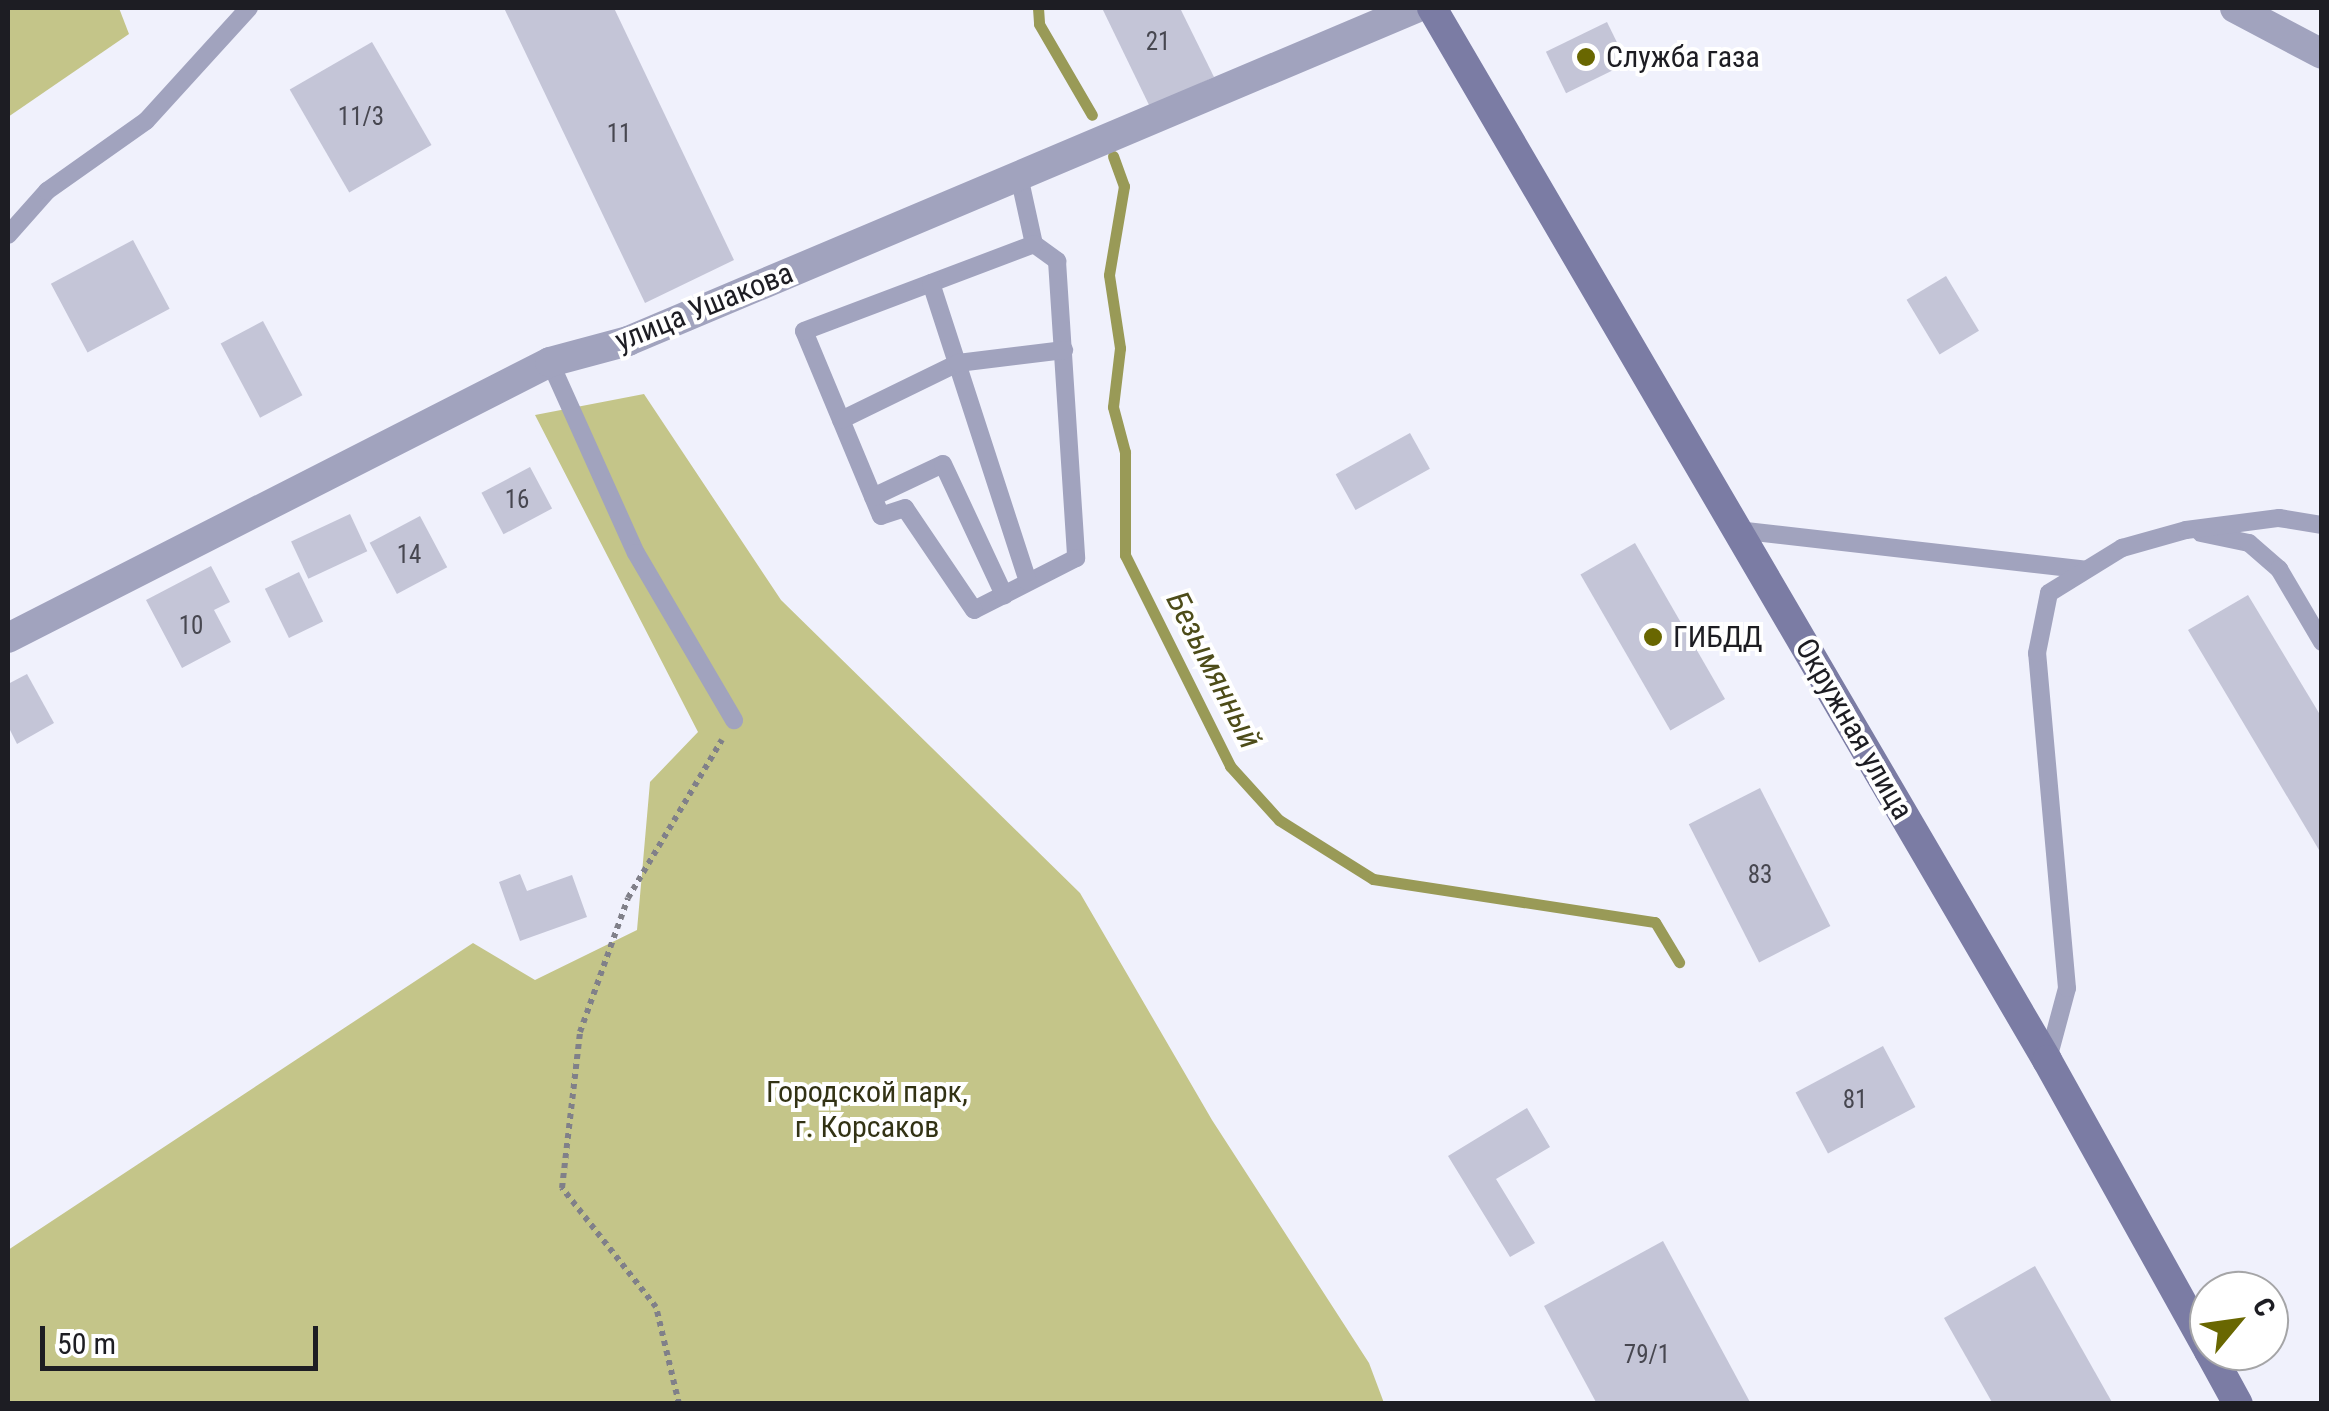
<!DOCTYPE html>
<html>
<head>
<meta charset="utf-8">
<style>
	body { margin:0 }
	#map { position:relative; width:2329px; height:1411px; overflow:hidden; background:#f0f1fc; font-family:"Roboto Condensed",sans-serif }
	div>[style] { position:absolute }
	.green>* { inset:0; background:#c4c589 }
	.stream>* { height:11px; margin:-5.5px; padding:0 5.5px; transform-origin:5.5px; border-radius:5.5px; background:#999a57 }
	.building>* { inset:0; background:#c4c5d7; transform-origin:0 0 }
	.path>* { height:6px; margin-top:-3px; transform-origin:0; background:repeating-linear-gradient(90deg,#808089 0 5px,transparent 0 10px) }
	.lane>* { height:18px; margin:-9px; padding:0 9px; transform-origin:9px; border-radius:9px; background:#a1a3be }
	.street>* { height:30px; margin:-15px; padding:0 15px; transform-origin:15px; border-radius:15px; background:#a1a3be }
	.secondary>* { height:30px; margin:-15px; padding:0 15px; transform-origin:15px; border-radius:15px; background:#7b7ca4 }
	.dots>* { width:28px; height:28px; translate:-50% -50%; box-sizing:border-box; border:5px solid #fff; border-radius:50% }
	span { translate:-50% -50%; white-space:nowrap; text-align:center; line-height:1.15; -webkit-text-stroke:8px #fff; paint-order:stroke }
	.number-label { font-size:25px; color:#474750 }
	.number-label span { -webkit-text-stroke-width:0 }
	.poi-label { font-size:30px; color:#1d1d23 }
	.left { translate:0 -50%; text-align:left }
	.street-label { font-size:30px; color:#1d1d23 }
	.park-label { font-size:30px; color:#323214 }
	.water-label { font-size:32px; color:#4d4c19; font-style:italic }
	.frame { position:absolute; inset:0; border:10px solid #1d1d23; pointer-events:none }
	.north { position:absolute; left:2189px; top:1271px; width:100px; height:100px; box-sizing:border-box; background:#fff; border:2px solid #a5a5a7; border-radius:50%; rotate:61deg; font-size:28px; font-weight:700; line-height:40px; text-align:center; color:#1d1d23 }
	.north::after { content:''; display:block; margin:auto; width:35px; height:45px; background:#696701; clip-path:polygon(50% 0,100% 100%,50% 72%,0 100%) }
	.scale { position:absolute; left:40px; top:1326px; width:278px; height:45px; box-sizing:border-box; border:5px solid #1d1d23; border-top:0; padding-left:12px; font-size:30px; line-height:35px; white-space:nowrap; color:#1d1d23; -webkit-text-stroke:8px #fff; paint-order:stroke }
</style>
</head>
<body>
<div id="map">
	<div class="green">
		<i style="clip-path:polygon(8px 8px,119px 8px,129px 34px,8px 117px)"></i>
		<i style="clip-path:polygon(644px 394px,781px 600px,1080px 893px,1212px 1120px,1369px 1363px,1384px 1403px,8px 1404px,8px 1250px,473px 943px,535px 980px,637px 930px,650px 782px,698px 732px,535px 415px)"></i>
	</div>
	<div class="stream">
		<i style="left:1038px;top:8px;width:16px;rotate:86deg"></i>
		<i style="left:1039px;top:24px;width:105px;rotate:59.8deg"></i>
		<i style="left:1113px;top:156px;width:32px;rotate:70deg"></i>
		<i style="left:1124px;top:186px;width:90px;rotate:99.6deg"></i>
		<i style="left:1109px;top:275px;width:74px;rotate:81.4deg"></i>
		<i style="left:1120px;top:348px;width:59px;rotate:96.8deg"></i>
		<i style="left:1113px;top:407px;width:47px;rotate:75.1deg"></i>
		<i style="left:1125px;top:452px;width:103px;rotate:90deg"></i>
		<i style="left:1125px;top:555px;width:236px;rotate:63.5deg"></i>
		<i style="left:1230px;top:766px;width:73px;rotate:47.8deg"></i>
		<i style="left:1279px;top:820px;width:111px;rotate:32.1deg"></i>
		<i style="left:1373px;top:879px;width:285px;rotate:8.7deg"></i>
		<i style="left:1655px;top:922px;width:47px;rotate:59deg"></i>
	</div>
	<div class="building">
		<i style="clip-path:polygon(504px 8px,614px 8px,734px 260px,645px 303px)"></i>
		<i style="clip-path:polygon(1102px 8px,1180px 8px,1214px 77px,1150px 107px)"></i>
		<i style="left:1607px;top:22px;width:46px;height:68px;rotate:64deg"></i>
		<i style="left:372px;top:42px;width:119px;height:95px;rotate:60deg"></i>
		<i style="left:133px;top:240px;width:78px;height:93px;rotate:62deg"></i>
		<i style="left:1946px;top:276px;width:64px;height:46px;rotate:59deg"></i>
		<i style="left:263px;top:321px;width:84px;height:48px;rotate:62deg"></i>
		<i style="left:1410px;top:433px;width:41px;height:85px;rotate:61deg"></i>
		<i style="left:530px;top:467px;width:47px;height:55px;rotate:62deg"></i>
		<i style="left:350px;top:514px;width:41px;height:65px;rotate:65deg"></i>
		<i style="left:420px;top:516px;width:58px;height:57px;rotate:62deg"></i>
		<i style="left:1635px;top:543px;width:180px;height:63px;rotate:60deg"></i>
		<i style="clip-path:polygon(211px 566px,230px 602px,214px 610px,231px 642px,182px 668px,146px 600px)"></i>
		<i style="left:299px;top:572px;width:55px;height:38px;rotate:64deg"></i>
		<i style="clip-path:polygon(2248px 595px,2322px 718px,2322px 855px,2188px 630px)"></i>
		<i style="clip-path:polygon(27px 674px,54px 723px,17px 744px,8px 726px,8px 684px)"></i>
		<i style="left:1760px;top:788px;width:155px;height:80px;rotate:63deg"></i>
		<i style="clip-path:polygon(520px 874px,527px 891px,572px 875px,587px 917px,520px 941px,499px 882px)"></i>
		<i style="left:1883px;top:1046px;width:69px;height:99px;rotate:62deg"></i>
		<i style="clip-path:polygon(1527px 1108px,1550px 1147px,1496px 1179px,1535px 1243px,1510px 1257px,1448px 1156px)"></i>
		<i style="clip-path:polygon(1663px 1241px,1751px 1404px,1597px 1404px,1544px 1306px)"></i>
		<i style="clip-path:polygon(2035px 1266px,2113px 1404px,1993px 1404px,1944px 1318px)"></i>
	</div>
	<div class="path">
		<i style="left:679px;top:1404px;width:100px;rotate:-103.3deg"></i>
		<i style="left:656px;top:1307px;width:152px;rotate:-128.3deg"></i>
		<i style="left:562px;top:1188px;width:157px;rotate:-83.4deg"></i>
		<i style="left:580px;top:1032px;width:142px;rotate:-70.3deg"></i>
		<i style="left:628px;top:898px;width:184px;rotate:-59.3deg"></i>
	</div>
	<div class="lane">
		<i style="left:1019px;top:176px;width:70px;rotate:77.6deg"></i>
		<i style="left:1034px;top:244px;width:29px;rotate:36deg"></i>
		<i style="left:1057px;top:261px;width:298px;rotate:86.3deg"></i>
		<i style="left:1076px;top:558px;width:114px;rotate:153deg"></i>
		<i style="left:974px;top:610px;width:123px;rotate:-124.1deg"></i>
		<i style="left:905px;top:508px;width:25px;rotate:162deg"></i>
		<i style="left:881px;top:516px;width:200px;rotate:-112.6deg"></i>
		<i style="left:804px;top:331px;width:246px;rotate:-20.7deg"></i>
		<i style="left:8px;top:235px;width:59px;rotate:-48.4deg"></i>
		<i style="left:47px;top:191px;width:121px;rotate:-35.3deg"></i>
		<i style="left:146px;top:121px;width:153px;rotate:-47.7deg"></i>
		<i style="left:931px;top:283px;width:314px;rotate:72deg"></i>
		<i style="left:550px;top:362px;width:209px;rotate:65.8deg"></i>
		<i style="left:636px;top:553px;width:194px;rotate:59.6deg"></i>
		<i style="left:841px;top:420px;width:130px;rotate:-26deg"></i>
		<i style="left:958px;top:363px;width:107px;rotate:-7deg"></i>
		<i style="left:873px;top:497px;width:77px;rotate:-25.2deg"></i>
		<i style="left:943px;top:464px;width:145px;rotate:65deg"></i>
		<i style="left:1737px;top:530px;width:351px;rotate:6.5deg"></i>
		<i style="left:2201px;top:533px;width:49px;rotate:11.8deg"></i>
		<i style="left:2249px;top:543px;width:40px;rotate:41deg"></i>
		<i style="left:2279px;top:569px;width:85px;rotate:59.5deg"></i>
		<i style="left:2048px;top:1059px;width:73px;rotate:-75deg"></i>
		<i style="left:2067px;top:988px;width:336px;rotate:-95.1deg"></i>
		<i style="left:2037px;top:653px;width:61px;rotate:-78.7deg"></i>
		<i style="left:2049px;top:593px;width:86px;rotate:-31.7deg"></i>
		<i style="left:2122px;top:548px;width:66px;rotate:-15.7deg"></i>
		<i style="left:2186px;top:530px;width:94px;rotate:-7.4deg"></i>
		<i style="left:2279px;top:518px;width:44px;rotate:9.2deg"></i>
	</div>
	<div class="street">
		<i style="left:2235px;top:8px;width:98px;rotate:27.9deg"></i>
		<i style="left:8px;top:638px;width:608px;rotate:-26.99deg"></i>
		<i style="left:550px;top:362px;width:81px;rotate:-15.1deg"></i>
		<i style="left:628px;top:341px;width:855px;rotate:-22.91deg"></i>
	</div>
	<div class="secondary">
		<i style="left:1432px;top:8px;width:1219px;rotate:59.69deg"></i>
		<i style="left:2047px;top:1060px;width:333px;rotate:60.9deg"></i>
		<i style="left:2209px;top:1351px;width:60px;rotate:61.3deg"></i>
	</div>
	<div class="dots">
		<i style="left:1586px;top:57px;background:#696701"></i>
		<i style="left:1653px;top:637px;background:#696701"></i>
	</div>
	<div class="number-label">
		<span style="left:1158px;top:42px">21</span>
		<span style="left:361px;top:117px">11/3</span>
		<span style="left:619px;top:134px">11</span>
		<span style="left:517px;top:500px">16</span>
		<span style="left:409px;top:555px">14</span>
		<span style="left:191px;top:626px">10</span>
		<span style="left:1760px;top:875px">83</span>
		<span style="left:1855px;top:1100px">81</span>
		<span style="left:1647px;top:1355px">79/1</span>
	</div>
	<div class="poi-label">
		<span class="left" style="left:1606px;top:57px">Служба газа</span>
		<span class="left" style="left:1673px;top:637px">ГИБДД</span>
	</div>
	<div class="street-label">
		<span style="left:704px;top:307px;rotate:-22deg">улица Ушакова</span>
		<span style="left:1854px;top:729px;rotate:60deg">Окружная улица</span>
	</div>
	<div class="park-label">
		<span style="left:867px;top:1109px">Городской парк,<br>г. Корсаков</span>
	</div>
	<div class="water-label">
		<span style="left:1214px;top:670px;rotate:63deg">Безымянный</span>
	</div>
	<div class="frame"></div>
	<div class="north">С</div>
	<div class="scale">50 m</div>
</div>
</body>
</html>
